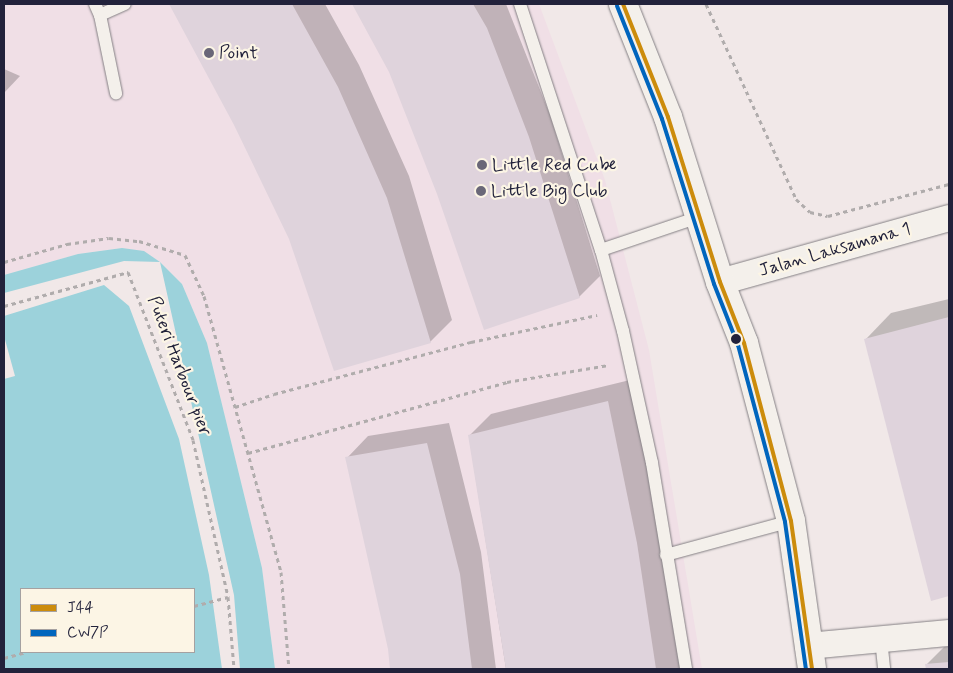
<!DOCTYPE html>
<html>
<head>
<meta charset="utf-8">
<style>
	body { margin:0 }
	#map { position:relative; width:953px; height:673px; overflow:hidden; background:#f1e8e8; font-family:Mynerve,sans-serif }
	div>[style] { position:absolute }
	.built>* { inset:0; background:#f0dfe6 }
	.water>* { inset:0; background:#9cd2db }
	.pier>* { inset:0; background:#f1e8e8 }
	.shadow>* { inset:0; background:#0003 }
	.building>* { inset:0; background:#dfd3dc }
	.path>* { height:3px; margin-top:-1.5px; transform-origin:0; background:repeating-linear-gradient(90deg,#b0acac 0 4px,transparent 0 8px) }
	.roads { filter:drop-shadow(0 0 1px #848084) drop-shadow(0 0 1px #848084) }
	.service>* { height:12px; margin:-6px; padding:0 6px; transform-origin:6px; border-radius:6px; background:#f4f0eb }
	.minor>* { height:26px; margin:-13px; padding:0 13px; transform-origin:13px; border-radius:13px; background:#f4f0eb }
	.tertiary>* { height:28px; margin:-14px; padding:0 14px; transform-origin:14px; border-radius:14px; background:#f4f0eb }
	.bus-1>* { height:4px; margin:-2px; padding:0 2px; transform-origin:2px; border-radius:2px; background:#cc8c0c }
	.bus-2>* { height:4px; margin:-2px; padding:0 2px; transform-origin:2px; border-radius:2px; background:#0065bd }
	.dots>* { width:14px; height:14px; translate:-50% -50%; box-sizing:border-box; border:2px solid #fcf5e5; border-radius:50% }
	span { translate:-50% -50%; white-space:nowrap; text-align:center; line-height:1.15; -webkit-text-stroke:4.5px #fcf5e5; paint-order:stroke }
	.poi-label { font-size:18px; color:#22223b }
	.left { translate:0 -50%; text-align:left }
	.street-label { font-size:18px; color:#22223b }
	.frame { position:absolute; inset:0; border:5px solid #22223b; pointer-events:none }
	.legend { position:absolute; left:20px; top:588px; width:175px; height:65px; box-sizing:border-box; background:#fcf5e5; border:1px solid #a5a1a1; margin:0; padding:6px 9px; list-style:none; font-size:15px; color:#22223b }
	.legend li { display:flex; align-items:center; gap:10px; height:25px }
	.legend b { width:25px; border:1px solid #a5a1a1 }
</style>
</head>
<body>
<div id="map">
	<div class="built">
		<i style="clip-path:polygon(4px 4px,539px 4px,605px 180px,649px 350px,702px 669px,275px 669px,262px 568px,207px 343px,182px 284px,160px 262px,144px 252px,122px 248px,78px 254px,4px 275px)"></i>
	</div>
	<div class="water">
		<i style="clip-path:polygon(evenodd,122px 248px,144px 251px,160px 262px,182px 284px,207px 343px,262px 568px,275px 669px,4px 669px,4px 275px,78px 254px,122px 248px,21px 589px,194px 589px,194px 652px,21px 652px,21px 589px)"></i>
	</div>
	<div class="pier">
		<i style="clip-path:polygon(124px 261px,160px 262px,234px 595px,240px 669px,222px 669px,209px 575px,179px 439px,129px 306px,104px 285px,4px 316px,4px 293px)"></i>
		<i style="clip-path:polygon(4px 336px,15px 376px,4px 379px)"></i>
	</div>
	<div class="shadow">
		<i style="clip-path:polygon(170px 4px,325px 4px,359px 65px,409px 176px,452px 320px,430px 342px,290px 239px,235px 124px)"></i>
		<i style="clip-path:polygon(353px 4px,506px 4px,550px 115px,600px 276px,579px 297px,439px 194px,390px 72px)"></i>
		<i style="clip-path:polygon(4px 69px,20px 76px,4px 93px)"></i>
		<i style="clip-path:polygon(949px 299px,949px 595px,932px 599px,866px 339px,891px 313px)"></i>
		<i style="clip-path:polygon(630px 380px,658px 521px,681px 669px,506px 669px,469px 436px,491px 414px)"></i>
		<i style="clip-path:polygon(449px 423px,481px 552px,496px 669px,391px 669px,390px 649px,347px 458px,368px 436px)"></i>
		<i style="clip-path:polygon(944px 647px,949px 647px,949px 669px,927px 669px,927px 664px)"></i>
	</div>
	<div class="building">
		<i style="clip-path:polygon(169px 4px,292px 4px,338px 87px,387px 198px,431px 343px,334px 371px,289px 239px,234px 125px)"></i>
		<i style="clip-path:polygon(352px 4px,473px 4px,487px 28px,529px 137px,580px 298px,484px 330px,437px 194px,389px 72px)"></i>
		<i style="clip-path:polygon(949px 317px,949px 596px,931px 601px,864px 339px)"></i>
		<i style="clip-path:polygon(608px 401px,637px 543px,656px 669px,506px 669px,468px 435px)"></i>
		<i style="clip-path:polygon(427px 443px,460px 574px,472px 669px,390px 669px,388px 649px,345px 457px)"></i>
		<i style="clip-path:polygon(949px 662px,949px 669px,926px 669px,925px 664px)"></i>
	</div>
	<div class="path">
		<i style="left:706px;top:4px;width:215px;rotate:65.2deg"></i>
		<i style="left:796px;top:199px;width:19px;rotate:43deg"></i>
		<i style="left:810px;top:212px;width:18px;rotate:13deg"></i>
		<i style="left:828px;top:216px;width:125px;rotate:-14.8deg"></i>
		<i style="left:4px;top:262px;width:66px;rotate:-15.9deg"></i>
		<i style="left:67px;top:244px;width:42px;rotate:-8.1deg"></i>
		<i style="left:109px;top:238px;width:30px;rotate:6deg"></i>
		<i style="left:139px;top:241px;width:48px;rotate:16.9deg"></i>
		<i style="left:185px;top:255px;width:45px;rotate:65.1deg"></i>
		<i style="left:204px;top:296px;width:287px;rotate:74.4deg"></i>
		<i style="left:281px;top:572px;width:97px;rotate:85.3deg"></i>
		<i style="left:4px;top:306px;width:129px;rotate:-15.3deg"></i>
		<i style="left:128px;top:272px;width:180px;rotate:68.8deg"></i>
		<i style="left:193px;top:440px;width:161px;rotate:77.4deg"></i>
		<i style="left:235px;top:407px;width:41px;rotate:-18.4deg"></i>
		<i style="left:274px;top:394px;width:204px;rotate:-14.8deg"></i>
		<i style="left:471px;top:342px;width:129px;rotate:-12.1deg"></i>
		<i style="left:248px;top:453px;width:269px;rotate:-15.3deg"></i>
		<i style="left:507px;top:382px;width:103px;rotate:-9.5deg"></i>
		<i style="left:194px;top:606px;width:35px;rotate:-15deg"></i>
		<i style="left:228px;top:597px;width:72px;rotate:85.2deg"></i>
		<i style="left:4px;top:658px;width:23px;rotate:-15deg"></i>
	</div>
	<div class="roads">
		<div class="service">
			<i style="left:95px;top:4px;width:12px;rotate:66deg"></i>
			<i style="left:100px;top:15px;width:80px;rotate:78.4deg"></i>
			<i style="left:520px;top:4px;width:259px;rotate:71.8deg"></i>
			<i style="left:601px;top:250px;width:84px;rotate:74.8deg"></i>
			<i style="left:623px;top:331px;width:135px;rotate:77.6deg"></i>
			<i style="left:652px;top:463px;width:209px;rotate:80.6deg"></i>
			<i style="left:100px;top:15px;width:27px;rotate:-24deg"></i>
			<i style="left:601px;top:250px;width:103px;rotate:-18.6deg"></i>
			<i style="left:666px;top:555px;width:130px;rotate:-15.2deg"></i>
			<i style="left:881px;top:639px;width:30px;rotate:84deg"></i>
		</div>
		<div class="minor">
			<i style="left:720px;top:282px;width:238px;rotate:-15.6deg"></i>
			<i style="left:808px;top:646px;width:142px;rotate:-5.3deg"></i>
		</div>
		<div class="tertiary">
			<i style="left:623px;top:4px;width:122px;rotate:68.3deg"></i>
			<i style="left:668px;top:117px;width:173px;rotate:72.5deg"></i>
			<i style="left:720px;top:282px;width:66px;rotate:68.5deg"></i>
			<i style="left:744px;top:343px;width:184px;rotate:75.2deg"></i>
			<i style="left:791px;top:521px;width:149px;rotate:81.9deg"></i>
		</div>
	</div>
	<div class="bus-1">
		<i style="left:623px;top:4px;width:122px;rotate:68.3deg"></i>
		<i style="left:668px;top:117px;width:173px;rotate:72.5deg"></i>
		<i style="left:720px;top:282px;width:66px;rotate:68.5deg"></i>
		<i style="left:744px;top:343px;width:184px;rotate:75.2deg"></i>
		<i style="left:791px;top:521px;width:149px;rotate:81.9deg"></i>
	</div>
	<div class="bus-2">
		<i style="left:617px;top:6px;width:122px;rotate:68.3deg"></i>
		<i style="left:662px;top:119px;width:173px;rotate:72.5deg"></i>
		<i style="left:714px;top:284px;width:66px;rotate:68.5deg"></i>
		<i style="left:738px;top:345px;width:183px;rotate:75.1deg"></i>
		<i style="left:785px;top:522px;width:148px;rotate:81.9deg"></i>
	</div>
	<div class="dots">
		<i style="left:209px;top:53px;background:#6a6778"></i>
		<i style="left:482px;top:165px;background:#6a6778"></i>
		<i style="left:481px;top:191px;background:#6a6778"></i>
		<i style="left:736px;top:339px;background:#22223b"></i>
	</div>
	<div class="poi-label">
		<span class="left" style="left:219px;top:53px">Point</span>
		<span class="left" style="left:492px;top:165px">Little Red Cube</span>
		<span class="left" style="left:491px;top:191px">Little Big Club</span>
	</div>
	<div class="street-label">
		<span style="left:835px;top:250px;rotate:-16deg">Jalan Laksamana 1</span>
		<span style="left:179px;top:366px;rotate:69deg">Puteri Harbour pier</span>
	</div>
	<div class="frame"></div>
	<ul class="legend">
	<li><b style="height:6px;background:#cc8c0c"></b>J44</li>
	<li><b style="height:6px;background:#0065bd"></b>CW7P</li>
	</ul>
</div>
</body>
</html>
